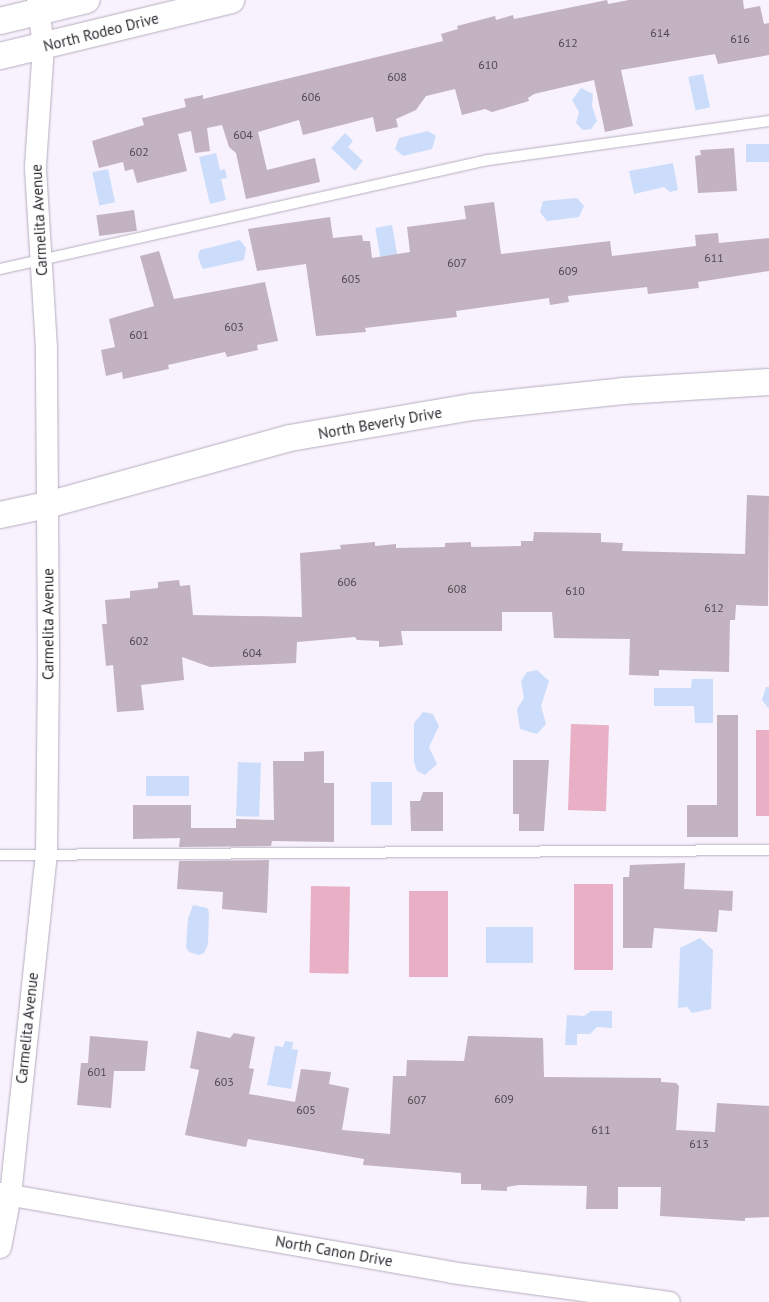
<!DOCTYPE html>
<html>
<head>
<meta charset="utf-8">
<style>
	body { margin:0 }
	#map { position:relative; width:769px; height:1302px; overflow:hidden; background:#f7f2fd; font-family:"PT Sans",sans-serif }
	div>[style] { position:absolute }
	.green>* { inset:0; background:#e9b0c5; transform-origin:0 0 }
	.water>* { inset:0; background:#ccddfb; transform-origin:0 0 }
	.building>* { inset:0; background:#c3b2c0; transform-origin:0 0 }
	.roads { filter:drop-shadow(0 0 1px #b6adbf) drop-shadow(0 0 1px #b6adbf) }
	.service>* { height:10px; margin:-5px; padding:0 5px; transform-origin:5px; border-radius:5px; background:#fff }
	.minor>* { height:21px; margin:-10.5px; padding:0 10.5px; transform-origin:10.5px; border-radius:10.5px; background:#fff }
	.tertiary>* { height:26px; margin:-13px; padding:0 13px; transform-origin:13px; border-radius:13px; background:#fff }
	span { translate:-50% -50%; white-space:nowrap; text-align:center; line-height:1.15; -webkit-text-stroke:5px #fff; paint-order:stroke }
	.number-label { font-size:12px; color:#524a53 }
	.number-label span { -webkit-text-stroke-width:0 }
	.street-label { font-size:15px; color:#2c282f }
</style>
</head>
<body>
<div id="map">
	<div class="green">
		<i style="left:571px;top:724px;width:38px;height:86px;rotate:2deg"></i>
		<i style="left:756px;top:730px;width:13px;height:86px"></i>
		<i style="left:574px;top:884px;width:39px;height:86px"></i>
		<i style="left:311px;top:886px;width:39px;height:87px;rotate:1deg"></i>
		<i style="left:409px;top:891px;width:39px;height:86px"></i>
	</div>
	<div class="water">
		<i style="left:703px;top:74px;width:34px;height:15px;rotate:78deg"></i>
		<i style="clip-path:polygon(581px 88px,593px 94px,592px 106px,597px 121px,591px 129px,583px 130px,576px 123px,579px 112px,572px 100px)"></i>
		<i style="clip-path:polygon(428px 131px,436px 136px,432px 149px,403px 156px,395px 149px,399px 138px)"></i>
		<i style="clip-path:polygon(345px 133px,353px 141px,348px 147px,363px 161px,355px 171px,331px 148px)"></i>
		<i style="left:769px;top:144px;width:18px;height:23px;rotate:90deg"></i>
		<i style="clip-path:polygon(216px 153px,220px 170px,225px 169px,227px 178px,221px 179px,226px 200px,210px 204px,199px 157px)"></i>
		<i style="clip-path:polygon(673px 163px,678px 190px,670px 192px,664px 187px,634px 194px,629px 171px)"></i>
		<i style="left:108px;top:169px;width:34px;height:16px;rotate:78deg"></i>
		<i style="clip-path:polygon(577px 198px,584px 206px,579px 217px,547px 221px,540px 212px,543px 201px)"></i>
		<i style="left:392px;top:225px;width:40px;height:17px;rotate:80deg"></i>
		<i style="clip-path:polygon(240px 240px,246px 248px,244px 260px,203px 269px,201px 265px,198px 256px,200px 250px)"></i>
		<i style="clip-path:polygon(537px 670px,549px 681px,541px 706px,546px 724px,537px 734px,520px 729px,517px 709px,524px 698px,521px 681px,527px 672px)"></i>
		<i style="clip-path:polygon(692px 679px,713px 679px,713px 723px,695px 723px,694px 706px,654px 706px,654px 688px,691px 688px)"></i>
		<i style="clip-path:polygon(766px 687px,769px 687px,769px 709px,762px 700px)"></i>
		<i style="clip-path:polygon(423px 712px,433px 714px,439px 726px,429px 747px,437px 764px,425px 775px,417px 771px,414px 762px,414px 723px)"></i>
		<i style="left:238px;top:762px;width:23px;height:54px;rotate:2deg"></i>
		<i style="left:146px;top:776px;width:43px;height:20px"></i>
		<i style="left:371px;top:782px;width:21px;height:43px"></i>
		<i style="clip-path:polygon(193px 905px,207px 908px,209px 912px,208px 944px,204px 953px,199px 955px,189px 952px,186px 948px,188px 919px)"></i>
		<i style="left:486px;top:927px;width:47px;height:36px"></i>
		<i style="clip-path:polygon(700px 938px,713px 950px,711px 1009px,692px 1013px,687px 1007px,678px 1008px,680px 948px)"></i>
		<i style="clip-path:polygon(591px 1011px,612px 1011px,612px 1028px,597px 1027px,590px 1034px,577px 1034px,577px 1045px,565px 1045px,567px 1015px,584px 1016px)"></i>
		<i style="clip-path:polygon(285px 1041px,293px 1042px,292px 1049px,298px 1050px,291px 1089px,267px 1085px,275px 1046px,283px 1047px)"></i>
	</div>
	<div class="building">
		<i style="clip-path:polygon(607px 0,608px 4px,629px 0,743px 0,744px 9px,760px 6px,764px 24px,769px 23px,769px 55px,718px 64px,715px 54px,621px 70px,633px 126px,605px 132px,594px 80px,534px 94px,528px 98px,529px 101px,492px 112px,485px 109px,462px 115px,455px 89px,426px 96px,416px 110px,396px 119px,398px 127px,376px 132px,373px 117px,303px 135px,299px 120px,258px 132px,267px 170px,315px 158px,320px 182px,246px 199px,236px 153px,229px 147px,222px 125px,207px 128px,210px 151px,195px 153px,191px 131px,178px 134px,187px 171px,137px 183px,133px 169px,125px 171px,123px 162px,99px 168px,92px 141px,144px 125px,142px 118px,186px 107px,184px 99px,203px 95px,203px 99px,443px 41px,441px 34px,458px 29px,457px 26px,495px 16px,496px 20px,513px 15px,514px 19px)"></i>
		<i style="clip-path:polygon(734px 148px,737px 191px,698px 193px,695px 156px,701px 155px,700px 150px)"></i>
		<i style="clip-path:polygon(494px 202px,501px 254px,610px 241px,612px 256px,696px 246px,695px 235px,718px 233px,719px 243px,769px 238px,769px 271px,698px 282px,699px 288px,648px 294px,647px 287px,568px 296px,569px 302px,550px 305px,549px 298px,456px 311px,457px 317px,365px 328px,366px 332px,316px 336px,306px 264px,257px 271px,248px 229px,330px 217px,333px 238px,362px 235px,363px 241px,370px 241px,372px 258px,410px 252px,407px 227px,466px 219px,464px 206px)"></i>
		<i style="left:134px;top:210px;width:21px;height:38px;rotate:82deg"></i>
		<i style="clip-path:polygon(159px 251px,174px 299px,265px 282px,278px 341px,257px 345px,258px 350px,227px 357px,225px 352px,168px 365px,169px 369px,123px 379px,122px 372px,106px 376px,101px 350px,115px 347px,109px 319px,154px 306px,140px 256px)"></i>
		<i style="clip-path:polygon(747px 495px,769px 496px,768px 606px,736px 605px,735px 620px,730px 620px,729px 672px,659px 670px,659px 676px,629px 675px,630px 639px,554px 638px,552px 612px,502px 612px,502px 631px,401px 631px,403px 645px,379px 647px,379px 641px,357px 640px,355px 637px,297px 642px,296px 663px,210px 667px,182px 657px,184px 680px,141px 685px,144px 710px,117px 712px,113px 665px,106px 666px,102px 624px,107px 624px,105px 600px,130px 598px,130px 591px,158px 588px,158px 582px,179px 580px,180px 586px,190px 585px,193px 615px,302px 617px,300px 553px,341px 549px,340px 545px,375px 542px,375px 546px,396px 544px,396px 548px,445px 547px,445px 543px,471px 542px,471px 547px,521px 546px,521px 541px,533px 541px,534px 532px,601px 533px,601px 542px,623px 543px,622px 551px,745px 554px)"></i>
		<i style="clip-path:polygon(717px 715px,738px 715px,738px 837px,687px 837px,687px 805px,717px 805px)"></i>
		<i style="clip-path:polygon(324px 751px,324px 783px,334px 783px,334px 842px,272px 841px,271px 846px,179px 847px,180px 838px,133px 839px,133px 805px,191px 805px,191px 828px,236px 828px,236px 819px,274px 820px,273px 761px,304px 761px,304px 752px)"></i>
		<i style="clip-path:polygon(513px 760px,549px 760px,544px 831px,519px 831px,519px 814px,513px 814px)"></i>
		<i style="clip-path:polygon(423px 792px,443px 792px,443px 831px,411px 831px,410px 801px,420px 801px)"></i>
		<i style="clip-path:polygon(269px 860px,267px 913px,222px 909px,223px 892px,177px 889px,179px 861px)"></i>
		<i style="clip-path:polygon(685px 863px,684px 889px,733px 891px,732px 911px,719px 910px,717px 932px,654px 928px,652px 948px,623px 948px,623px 877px,629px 877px,630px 865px)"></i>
		<i style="clip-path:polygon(197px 1031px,230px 1038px,234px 1033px,255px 1037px,249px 1068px,254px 1069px,249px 1094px,295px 1102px,301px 1069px,331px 1072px,329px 1084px,349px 1088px,342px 1130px,390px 1134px,393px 1076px,406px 1076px,407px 1060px,464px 1061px,468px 1036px,543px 1038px,544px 1077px,661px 1078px,661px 1082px,676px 1083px,679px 1086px,676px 1130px,715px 1132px,717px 1103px,769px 1106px,769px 1217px,745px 1218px,745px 1221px,660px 1216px,661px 1187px,618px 1187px,618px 1209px,586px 1209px,587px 1186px,519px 1185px,507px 1187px,507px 1191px,481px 1190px,481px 1184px,461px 1184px,461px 1173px,363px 1165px,364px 1159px,248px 1139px,246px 1147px,185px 1135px,199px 1070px,190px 1068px)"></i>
		<i style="clip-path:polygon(90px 1036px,148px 1041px,145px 1071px,114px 1071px,111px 1108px,77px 1105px,81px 1063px,88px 1063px)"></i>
	</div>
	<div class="roads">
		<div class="service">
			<i style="left:0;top:269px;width:500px;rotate:-12.59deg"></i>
			<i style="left:488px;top:160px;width:284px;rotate:-7.9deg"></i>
			<i style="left:0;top:855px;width:769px;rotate:-0.37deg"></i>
		</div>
		<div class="minor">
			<i style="left:0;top:1193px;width:458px;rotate:9.9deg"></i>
			<i style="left:451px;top:1272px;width:220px;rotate:7.8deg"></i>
			<i style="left:0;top:1247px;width:53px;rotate:-79.1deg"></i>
			<i style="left:10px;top:1195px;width:342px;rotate:-84deg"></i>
			<i style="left:46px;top:855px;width:201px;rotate:-89.4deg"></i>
			<i style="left:48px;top:654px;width:306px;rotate:-90.4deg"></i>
			<i style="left:46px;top:348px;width:182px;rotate:-93.5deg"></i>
			<i style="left:35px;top:166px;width:120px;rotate:-86.2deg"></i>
			<i style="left:43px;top:46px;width:46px;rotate:-97.4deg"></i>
		</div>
		<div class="tertiary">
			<i style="left:0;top:21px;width:89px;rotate:-13.6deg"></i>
			<i style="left:0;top:56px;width:238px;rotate:-13.6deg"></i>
			<i style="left:0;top:515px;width:48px;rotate:-12deg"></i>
			<i style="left:47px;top:505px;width:252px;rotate:-15.4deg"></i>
			<i style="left:290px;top:438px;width:185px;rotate:-9.7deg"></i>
			<i style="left:472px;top:407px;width:152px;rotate:-6deg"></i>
			<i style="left:623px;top:391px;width:146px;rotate:-3.5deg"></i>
		</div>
	</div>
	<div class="number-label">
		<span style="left:660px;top:33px">614</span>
		<span style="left:740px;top:39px">616</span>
		<span style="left:568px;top:43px">612</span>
		<span style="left:488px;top:65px">610</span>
		<span style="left:397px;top:77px">608</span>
		<span style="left:311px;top:97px">606</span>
		<span style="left:243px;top:135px">604</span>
		<span style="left:139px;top:152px">602</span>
		<span style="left:714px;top:258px">611</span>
		<span style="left:457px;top:263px">607</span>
		<span style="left:568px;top:271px">609</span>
		<span style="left:351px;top:279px">605</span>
		<span style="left:234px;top:327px">603</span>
		<span style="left:139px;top:335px">601</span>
		<span style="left:347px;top:582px">606</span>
		<span style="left:457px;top:589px">608</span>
		<span style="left:575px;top:591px">610</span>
		<span style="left:714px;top:608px">612</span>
		<span style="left:139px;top:641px">602</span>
		<span style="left:252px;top:653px">604</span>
		<span style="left:97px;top:1072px">601</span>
		<span style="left:224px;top:1082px">603</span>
		<span style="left:504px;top:1099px">609</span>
		<span style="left:417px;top:1100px">607</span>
		<span style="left:306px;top:1110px">605</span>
		<span style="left:601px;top:1130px">611</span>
		<span style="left:699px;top:1144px">613</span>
	</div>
	<div class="street-label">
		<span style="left:101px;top:32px;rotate:-14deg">North Rodeo Drive</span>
		<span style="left:39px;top:220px;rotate:-93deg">Carmelita Avenue</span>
		<span style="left:380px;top:423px;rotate:-10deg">North Beverly Drive</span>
		<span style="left:48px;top:624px;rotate:-90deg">Carmelita Avenue</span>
		<span style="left:27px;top:1028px;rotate:-84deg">Carmelita Avenue</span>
		<span style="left:334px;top:1251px;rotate:10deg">North Canon Drive</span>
	</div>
</div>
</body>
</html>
